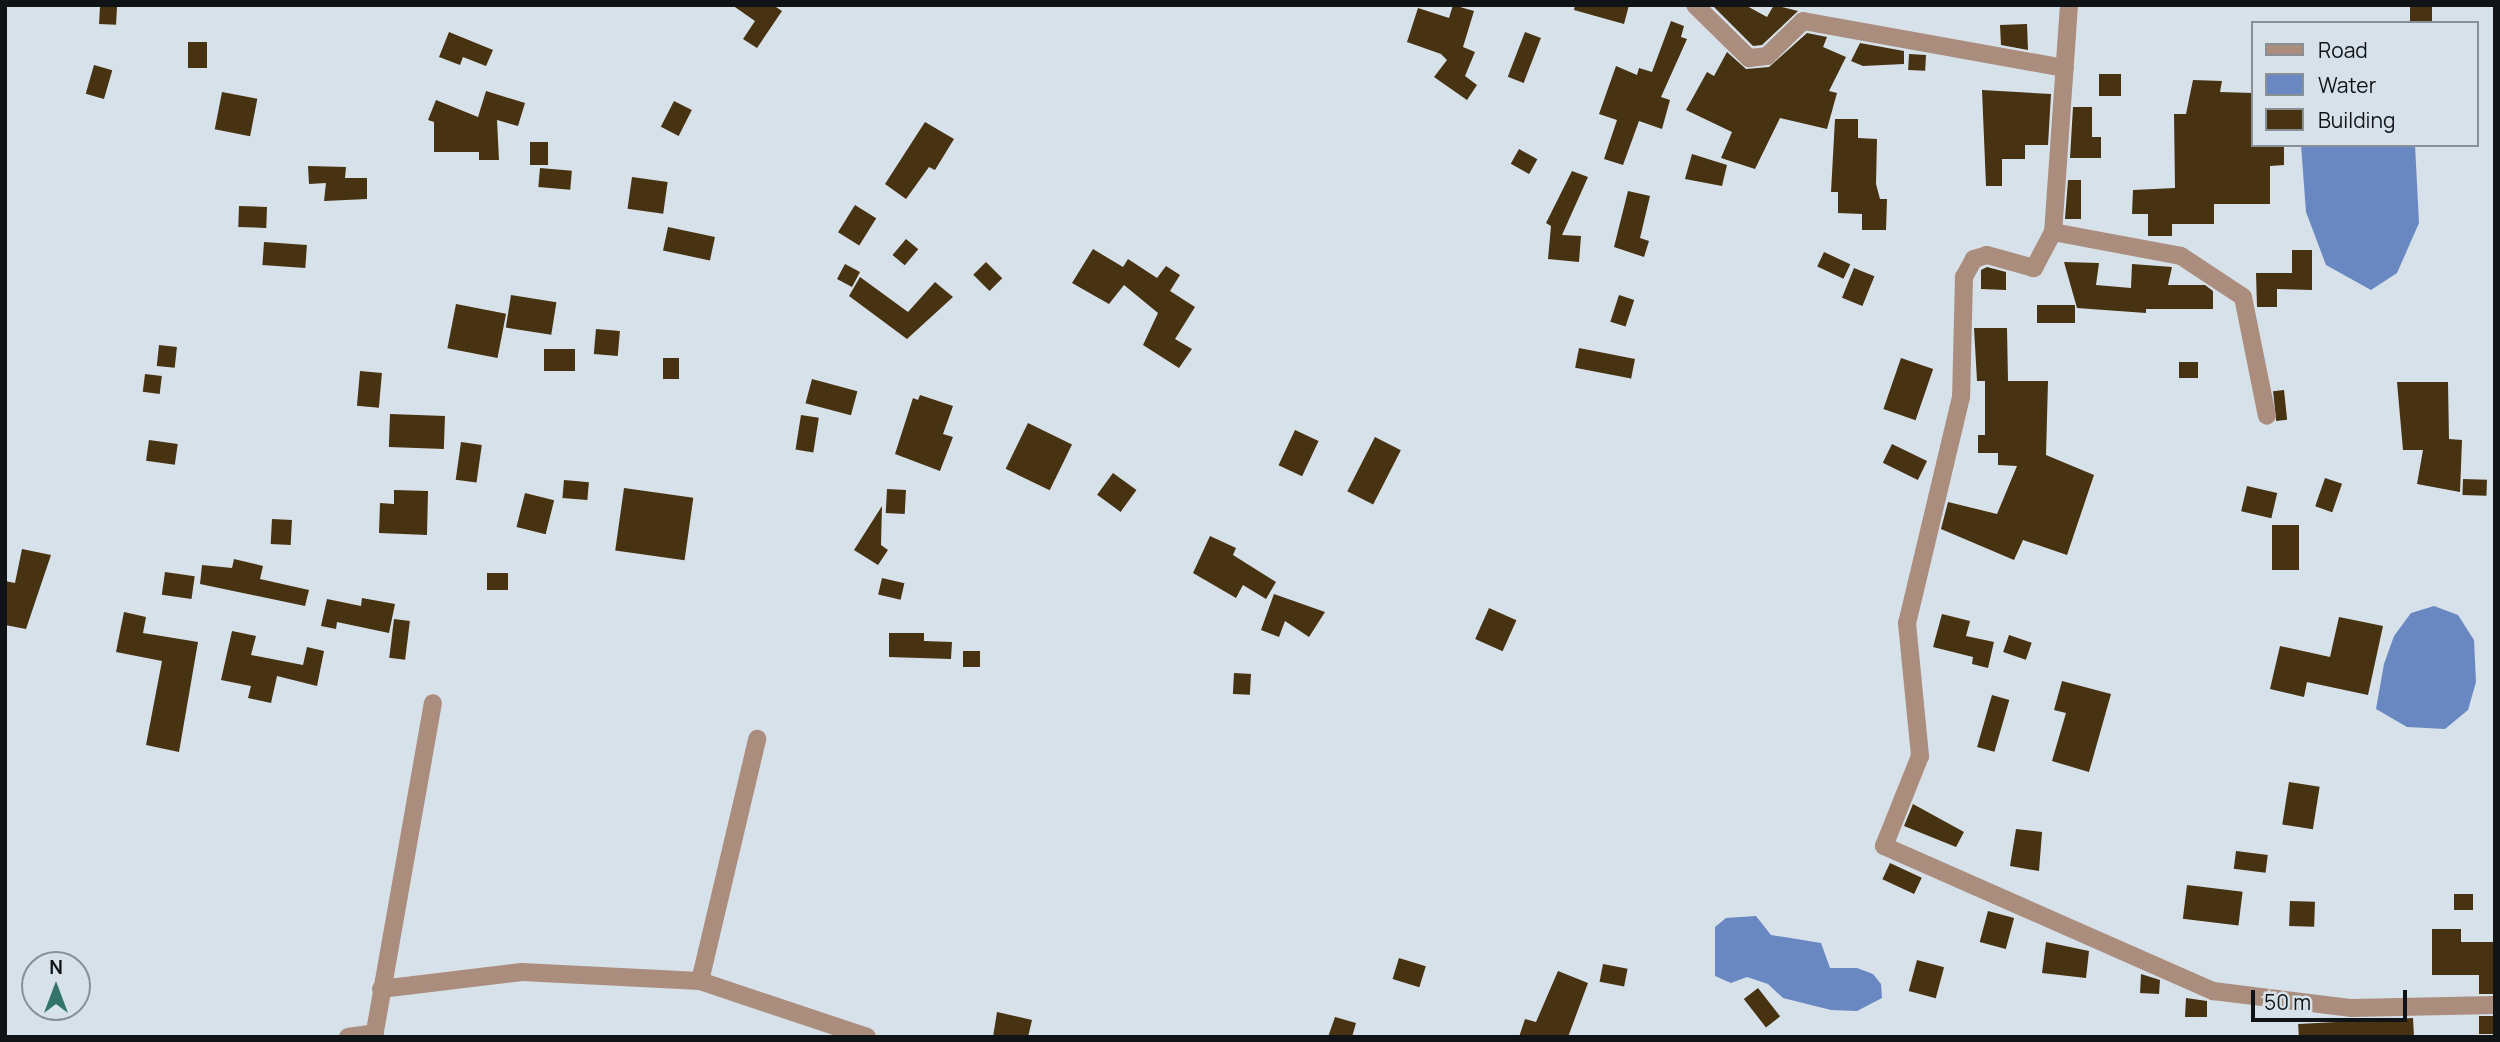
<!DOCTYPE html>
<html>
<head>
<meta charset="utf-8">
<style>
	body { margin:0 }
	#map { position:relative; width:2500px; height:1042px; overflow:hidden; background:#d7e1e9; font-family:Manrope,sans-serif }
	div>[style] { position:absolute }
	.water>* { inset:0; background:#6988c1 }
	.building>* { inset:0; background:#473211; transform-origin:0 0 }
	.street>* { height:18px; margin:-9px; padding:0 9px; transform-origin:9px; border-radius:9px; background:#aa8d7d }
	span { translate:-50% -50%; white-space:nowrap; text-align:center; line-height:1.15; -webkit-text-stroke:7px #d7e1e9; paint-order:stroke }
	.frame { position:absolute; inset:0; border:7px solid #111417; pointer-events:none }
	.legend { position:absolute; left:2251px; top:21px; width:228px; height:126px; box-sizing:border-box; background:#d7e1e9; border:2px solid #888f95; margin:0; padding:9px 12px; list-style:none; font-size:21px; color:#111417 }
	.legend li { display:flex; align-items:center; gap:14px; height:35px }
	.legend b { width:35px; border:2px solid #888f95 }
	.north { position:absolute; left:21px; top:951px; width:70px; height:70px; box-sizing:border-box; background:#d7e1e9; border:2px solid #888f95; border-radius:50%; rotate:0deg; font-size:19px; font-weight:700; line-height:28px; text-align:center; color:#111417 }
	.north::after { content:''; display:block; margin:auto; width:24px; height:32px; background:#327568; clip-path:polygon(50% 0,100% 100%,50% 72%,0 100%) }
	.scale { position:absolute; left:2251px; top:990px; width:156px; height:32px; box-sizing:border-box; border:4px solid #111417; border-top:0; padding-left:9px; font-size:21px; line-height:24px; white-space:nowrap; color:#111417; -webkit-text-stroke:5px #d7e1e9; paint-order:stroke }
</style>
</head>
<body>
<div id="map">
	<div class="water">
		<i style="clip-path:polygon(2301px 145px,2415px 145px,2419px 223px,2397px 273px,2371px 290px,2326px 265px,2306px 212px)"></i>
		<i style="clip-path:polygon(2434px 606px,2458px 615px,2474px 640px,2476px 682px,2468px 710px,2445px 729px,2407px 727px,2376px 709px,2384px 664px,2394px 636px,2411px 613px)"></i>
		<i style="clip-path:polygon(1756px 916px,1771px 935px,1821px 943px,1830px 968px,1857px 968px,1873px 974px,1881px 984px,1882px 998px,1857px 1011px,1831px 1010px,1783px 998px,1768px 984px,1747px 977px,1731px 983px,1715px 976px,1715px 927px,1726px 918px)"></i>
	</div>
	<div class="building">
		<i style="clip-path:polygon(732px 5px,773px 5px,782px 11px,757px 48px,743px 39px,755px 21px)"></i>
		<i style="clip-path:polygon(1453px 5px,1474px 11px,1463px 47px,1475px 52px,1465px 76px,1477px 85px,1467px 100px,1434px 77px,1447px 60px,1441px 54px,1407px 42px,1418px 8px,1449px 18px)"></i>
		<i style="clip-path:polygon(1575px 5px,1629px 5px,1624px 24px,1574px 10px)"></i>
		<i style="clip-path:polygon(1712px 5px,1745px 5px,1767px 17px,1774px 5px,1798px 11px,1762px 45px,1753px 46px)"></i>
		<i style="left:100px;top:6px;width:17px;height:18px;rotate:3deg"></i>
		<i style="left:2410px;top:7px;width:22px;height:16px"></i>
		<i style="clip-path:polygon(1671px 21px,1684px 26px,1681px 37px,1687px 39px,1661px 97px,1670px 100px,1662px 129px,1639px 121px,1623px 165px,1604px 159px,1617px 120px,1599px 114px,1616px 66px,1637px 75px,1639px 68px,1652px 72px)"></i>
		<i style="clip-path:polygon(2027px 24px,2028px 50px,2001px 45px,2000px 25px)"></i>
		<i style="clip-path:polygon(449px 32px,493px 50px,486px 66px,463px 57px,460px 65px,439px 57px)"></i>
		<i style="left:1525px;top:32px;width:17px;height:48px;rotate:21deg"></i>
		<i style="clip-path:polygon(1807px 33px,1827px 37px,1823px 47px,1846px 57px,1829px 91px,1837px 93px,1827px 129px,1780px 118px,1755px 169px,1721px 158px,1732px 132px,1686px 110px,1707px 72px,1714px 76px,1727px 52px,1746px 69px,1769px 67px)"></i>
		<i style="left:188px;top:42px;width:19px;height:26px"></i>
		<i style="clip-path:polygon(1860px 43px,1904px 51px,1904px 64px,1863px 66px,1851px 61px)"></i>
		<i style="left:1909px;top:54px;width:17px;height:16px;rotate:3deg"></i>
		<i style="left:94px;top:65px;width:19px;height:30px;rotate:16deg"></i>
		<i style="left:2099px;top:74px;width:22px;height:22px"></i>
		<i style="clip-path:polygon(2193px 80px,2222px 81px,2220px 92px,2253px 93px,2253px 145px,2284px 145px,2284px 165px,2270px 166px,2270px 204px,2214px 204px,2214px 224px,2172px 224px,2172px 236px,2148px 236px,2148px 214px,2132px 214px,2133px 190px,2175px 188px,2174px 114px,2186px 114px)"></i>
		<i style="clip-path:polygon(1982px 90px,2051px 94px,2048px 145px,2025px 145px,2025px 159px,2002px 159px,2002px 186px,1986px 186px)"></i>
		<i style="clip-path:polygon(486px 91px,525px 103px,518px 126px,497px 120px,499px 160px,479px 160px,479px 152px,434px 152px,434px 122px,428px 120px,436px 100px,478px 117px)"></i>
		<i style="left:222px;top:92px;width:36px;height:38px;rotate:11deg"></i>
		<i style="left:674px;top:101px;width:20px;height:29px;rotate:27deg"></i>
		<i style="clip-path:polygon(2073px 107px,2092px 107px,2092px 137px,2101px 137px,2101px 158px,2070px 158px)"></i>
		<i style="clip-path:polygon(1835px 119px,1858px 119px,1858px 138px,1877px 139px,1876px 184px,1880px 199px,1887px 199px,1886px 230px,1862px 230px,1862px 214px,1838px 213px,1838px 192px,1831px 192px)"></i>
		<i style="clip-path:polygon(925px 122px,954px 139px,935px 170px,929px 167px,906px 199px,885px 184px)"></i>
		<i style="left:530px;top:142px;width:18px;height:23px"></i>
		<i style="left:1519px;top:149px;width:21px;height:17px;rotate:29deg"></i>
		<i style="clip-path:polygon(1692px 154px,1727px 165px,1722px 186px,1685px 179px)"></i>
		<i style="clip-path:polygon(308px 166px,346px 167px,345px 178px,367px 178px,367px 199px,324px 201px,326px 183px,309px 184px)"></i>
		<i style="left:540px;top:168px;width:32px;height:19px;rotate:5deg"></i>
		<i style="clip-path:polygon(1572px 171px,1588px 177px,1562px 235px,1581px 236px,1579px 262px,1548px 259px,1551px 226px,1546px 223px)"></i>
		<i style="left:632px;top:177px;width:36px;height:32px;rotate:8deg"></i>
		<i style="clip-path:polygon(2068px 180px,2081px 180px,2081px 219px,2065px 219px)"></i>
		<i style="clip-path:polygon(1628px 191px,1650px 196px,1640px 238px,1649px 241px,1644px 257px,1614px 247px)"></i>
		<i style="left:855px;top:205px;width:25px;height:32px;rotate:32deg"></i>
		<i style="left:239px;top:206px;width:28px;height:21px;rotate:2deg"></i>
		<i style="left:668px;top:227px;width:48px;height:24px;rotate:12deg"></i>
		<i style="left:906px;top:239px;width:16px;height:21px;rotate:40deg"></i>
		<i style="left:264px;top:242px;width:43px;height:23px;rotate:4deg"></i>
		<i style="clip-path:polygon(1093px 249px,1123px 267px,1128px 259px,1157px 278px,1166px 266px,1180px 275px,1170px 291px,1195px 307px,1175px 339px,1192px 349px,1179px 368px,1143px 345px,1158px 313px,1124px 285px,1109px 304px,1072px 283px)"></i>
		<i style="clip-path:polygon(2292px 250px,2312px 250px,2312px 290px,2277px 289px,2277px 307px,2257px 307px,2256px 273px,2292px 273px)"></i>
		<i style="left:1824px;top:252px;width:29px;height:16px;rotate:25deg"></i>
		<i style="left:986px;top:262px;width:23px;height:18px;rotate:45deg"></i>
		<i style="clip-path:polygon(2064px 262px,2099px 263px,2096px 285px,2131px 288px,2132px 264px,2172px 267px,2168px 285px,2205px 285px,2213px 291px,2213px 309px,2146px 309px,2146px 313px,2077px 308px)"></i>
		<i style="left:845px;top:264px;width:17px;height:17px;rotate:28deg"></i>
		<i style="clip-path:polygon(1987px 267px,2006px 272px,2006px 290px,1981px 289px,1981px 270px)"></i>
		<i style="left:1854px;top:268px;width:22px;height:32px;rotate:22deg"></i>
		<i style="clip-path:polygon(860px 277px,908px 312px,935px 282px,953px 297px,907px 339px,849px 296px)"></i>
		<i style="left:511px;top:295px;width:46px;height:33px;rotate:9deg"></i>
		<i style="left:1619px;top:295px;width:16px;height:28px;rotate:18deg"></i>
		<i style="left:456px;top:304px;width:51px;height:45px;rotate:11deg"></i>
		<i style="left:2037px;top:305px;width:38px;height:18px"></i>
		<i style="clip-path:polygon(1974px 328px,2007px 328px,2008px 381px,2048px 381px,2046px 455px,2094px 475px,2067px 555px,2023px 540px,2014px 560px,1941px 529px,1948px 502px,1997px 514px,2017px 466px,1998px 465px,1998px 453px,1978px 453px,1978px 435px,1985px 435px,1985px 381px,1977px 381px)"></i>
		<i style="left:596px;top:329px;width:24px;height:25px;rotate:5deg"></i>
		<i style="left:159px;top:345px;width:18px;height:21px;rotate:6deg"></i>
		<i style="left:1579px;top:348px;width:57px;height:20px;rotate:11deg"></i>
		<i style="left:544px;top:349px;width:31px;height:22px"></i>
		<i style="left:663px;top:358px;width:16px;height:21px"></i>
		<i style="left:1901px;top:358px;width:34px;height:54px;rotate:19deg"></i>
		<i style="left:2179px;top:362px;width:19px;height:16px"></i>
		<i style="left:360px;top:371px;width:22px;height:35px;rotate:5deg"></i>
		<i style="left:145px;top:374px;width:17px;height:18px;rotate:7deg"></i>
		<i style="left:812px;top:379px;width:47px;height:25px;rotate:15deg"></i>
		<i style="clip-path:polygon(2397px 382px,2448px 382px,2449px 439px,2462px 440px,2460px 492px,2417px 484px,2423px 450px,2403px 450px)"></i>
		<i style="left:2284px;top:390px;width:30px;height:11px;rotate:84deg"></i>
		<i style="clip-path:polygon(920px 395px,953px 406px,943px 434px,953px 437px,940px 471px,895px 454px,913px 398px,918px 400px)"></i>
		<i style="left:390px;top:414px;width:55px;height:33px;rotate:2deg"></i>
		<i style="left:801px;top:415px;width:18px;height:35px;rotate:9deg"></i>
		<i style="left:1028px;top:423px;width:49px;height:51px;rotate:26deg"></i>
		<i style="left:1295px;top:430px;width:26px;height:39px;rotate:25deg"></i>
		<i style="left:1375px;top:437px;width:29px;height:61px;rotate:27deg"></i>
		<i style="left:149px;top:440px;width:29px;height:21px;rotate:8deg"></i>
		<i style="left:461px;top:442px;width:21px;height:38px;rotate:8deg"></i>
		<i style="left:1892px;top:444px;width:39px;height:21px;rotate:26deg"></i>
		<i style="left:1113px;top:473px;width:29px;height:27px;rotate:36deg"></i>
		<i style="left:2325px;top:478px;width:18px;height:30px;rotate:19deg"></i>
		<i style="left:2463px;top:479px;width:24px;height:16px;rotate:2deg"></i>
		<i style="left:564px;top:480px;width:25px;height:18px;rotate:5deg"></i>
		<i style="left:2247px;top:486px;width:31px;height:26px;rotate:13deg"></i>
		<i style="left:624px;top:488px;width:70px;height:63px;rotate:8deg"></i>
		<i style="left:887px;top:489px;width:19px;height:24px;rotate:3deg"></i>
		<i style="clip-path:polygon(394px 490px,428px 491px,427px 535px,379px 533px,380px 503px,394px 504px)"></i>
		<i style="left:525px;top:493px;width:30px;height:35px;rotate:14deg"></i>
		<i style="clip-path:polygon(882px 506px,881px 545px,888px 550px,878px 565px,854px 550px)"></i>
		<i style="left:272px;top:519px;width:20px;height:25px;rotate:3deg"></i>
		<i style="left:2272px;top:525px;width:27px;height:45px"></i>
		<i style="clip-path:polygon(1210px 536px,1236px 548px,1233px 555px,1276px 582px,1266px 599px,1243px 585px,1236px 598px,1193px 573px)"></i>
		<i style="clip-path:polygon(22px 549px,51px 555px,26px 629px,5px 625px,5px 581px,15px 583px)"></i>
		<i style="clip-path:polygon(234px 559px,263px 566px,260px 579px,309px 590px,305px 606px,200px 584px,202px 565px,232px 568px)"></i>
		<i style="left:165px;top:572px;width:30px;height:23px;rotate:8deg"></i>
		<i style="left:487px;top:573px;width:21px;height:17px"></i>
		<i style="left:882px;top:578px;width:23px;height:17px;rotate:13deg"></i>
		<i style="clip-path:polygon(1274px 594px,1325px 612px,1309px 637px,1285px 621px,1279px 637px,1261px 630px)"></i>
		<i style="clip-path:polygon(362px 598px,395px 604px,389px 633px,337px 622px,336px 629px,321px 626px,327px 599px,361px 606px)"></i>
		<i style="left:1489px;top:608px;width:30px;height:34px;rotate:24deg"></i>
		<i style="clip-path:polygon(124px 612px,146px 617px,143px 633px,198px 642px,179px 752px,146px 745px,162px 661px,116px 652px)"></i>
		<i style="clip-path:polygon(1942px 614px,1970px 621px,1966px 636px,1994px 642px,1988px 668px,1972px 664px,1973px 657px,1933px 647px)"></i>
		<i style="clip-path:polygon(2339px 617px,2383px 626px,2368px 695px,2307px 682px,2304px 697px,2270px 689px,2280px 646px,2330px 657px)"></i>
		<i style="left:394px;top:619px;width:16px;height:39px;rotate:7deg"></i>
		<i style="clip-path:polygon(232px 631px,256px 636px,251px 655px,303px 665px,307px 647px,324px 651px,317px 686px,277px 676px,271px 703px,248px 698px,251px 686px,221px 680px)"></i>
		<i style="clip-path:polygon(889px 633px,924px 633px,924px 641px,952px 642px,951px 659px,889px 657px)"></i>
		<i style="left:2009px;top:635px;width:24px;height:18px;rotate:19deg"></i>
		<i style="left:963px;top:651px;width:17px;height:16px"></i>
		<i style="left:1234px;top:673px;width:17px;height:21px;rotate:3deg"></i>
		<i style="clip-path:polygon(2062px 681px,2111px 694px,2089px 772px,2052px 761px,2066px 713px,2054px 710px)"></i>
		<i style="left:1992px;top:695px;width:18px;height:54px;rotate:16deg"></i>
		<i style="left:2289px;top:782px;width:31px;height:43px;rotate:9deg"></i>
		<i style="clip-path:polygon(1913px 804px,1964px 832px,1956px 847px,1904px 826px)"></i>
		<i style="clip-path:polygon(2016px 829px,2042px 832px,2039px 871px,2010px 866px)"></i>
		<i style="left:2236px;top:851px;width:32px;height:18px;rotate:7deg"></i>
		<i style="left:1890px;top:863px;width:35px;height:18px;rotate:25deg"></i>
		<i style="left:2187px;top:885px;width:56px;height:34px;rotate:7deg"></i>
		<i style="left:2454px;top:894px;width:19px;height:16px"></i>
		<i style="left:2290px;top:901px;width:25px;height:25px;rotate:2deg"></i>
		<i style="left:1988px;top:911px;width:27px;height:32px;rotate:15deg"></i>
		<i style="clip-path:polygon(2432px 929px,2461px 929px,2461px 942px,2495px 942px,2494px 994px,2479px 994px,2479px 975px,2432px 975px)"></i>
		<i style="clip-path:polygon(2046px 942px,2089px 951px,2086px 978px,2042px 973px)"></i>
		<i style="left:1399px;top:958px;width:28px;height:22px;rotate:17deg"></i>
		<i style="left:1917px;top:960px;width:28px;height:32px;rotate:15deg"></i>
		<i style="left:1603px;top:964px;width:25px;height:18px;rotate:11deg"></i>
		<i style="clip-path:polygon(1558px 971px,1588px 983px,1568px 1037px,1519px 1037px,1525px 1019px,1536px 1022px)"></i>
		<i style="clip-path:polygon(2141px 974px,2160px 980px,2159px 994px,2140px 993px)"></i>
		<i style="left:1758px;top:988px;width:36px;height:18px;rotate:52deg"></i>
		<i style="clip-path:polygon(2186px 998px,2207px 1001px,2207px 1017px,2185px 1017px)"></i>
		<i style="clip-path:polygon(997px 1012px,1032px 1020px,1028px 1037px,993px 1037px)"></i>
		<i style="left:2494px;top:1016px;width:18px;height:15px;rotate:90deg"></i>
		<i style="clip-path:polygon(1335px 1017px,1356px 1023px,1352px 1037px,1328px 1037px)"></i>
		<i style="left:2413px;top:1018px;width:17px;height:115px;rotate:87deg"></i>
	</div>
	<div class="street">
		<i style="left:1695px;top:5px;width:76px;rotate:44.5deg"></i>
		<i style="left:1749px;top:58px;width:18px;rotate:-6deg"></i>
		<i style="left:1767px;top:56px;width:50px;rotate:-44.2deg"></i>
		<i style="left:1803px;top:21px;width:266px;rotate:10.2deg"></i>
		<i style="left:2069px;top:5px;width:228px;rotate:94deg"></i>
		<i style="left:2053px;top:232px;width:130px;rotate:10.6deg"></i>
		<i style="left:2181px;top:256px;width:74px;rotate:33.5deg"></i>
		<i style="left:2243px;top:297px;width:121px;rotate:78.6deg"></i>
		<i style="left:2053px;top:232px;width:41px;rotate:117.8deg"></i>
		<i style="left:2034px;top:268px;width:49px;rotate:-164.5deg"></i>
		<i style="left:1987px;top:255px;width:14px;rotate:163deg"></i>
		<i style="left:1974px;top:259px;width:21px;rotate:119deg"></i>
		<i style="left:1964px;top:277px;width:120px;rotate:91.4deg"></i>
		<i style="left:1961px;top:397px;width:232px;rotate:103.4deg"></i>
		<i style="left:1907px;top:623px;width:134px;rotate:84.4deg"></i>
		<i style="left:1920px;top:756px;width:97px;rotate:111.8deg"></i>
		<i style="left:1884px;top:846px;width:360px;rotate:23.8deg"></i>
		<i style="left:2213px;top:991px;width:140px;rotate:7deg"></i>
		<i style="left:2352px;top:1008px;width:143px;rotate:-1.2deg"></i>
		<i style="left:700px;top:981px;width:249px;rotate:-76.7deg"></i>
		<i style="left:381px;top:989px;width:142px;rotate:-6.9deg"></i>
		<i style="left:522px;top:972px;width:178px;rotate:2.9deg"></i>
		<i style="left:700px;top:981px;width:176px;rotate:18.5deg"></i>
		<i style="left:348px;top:1037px;width:27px;rotate:-8deg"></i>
		<i style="left:374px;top:1037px;width:339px;rotate:-80deg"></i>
	</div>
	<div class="frame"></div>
	<ul class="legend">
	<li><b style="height:9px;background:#aa8d7d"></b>Road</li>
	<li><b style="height:19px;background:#6988c1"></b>Water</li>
	<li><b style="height:19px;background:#473211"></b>Building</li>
	</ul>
	<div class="north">N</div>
	<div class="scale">50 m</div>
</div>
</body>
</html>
